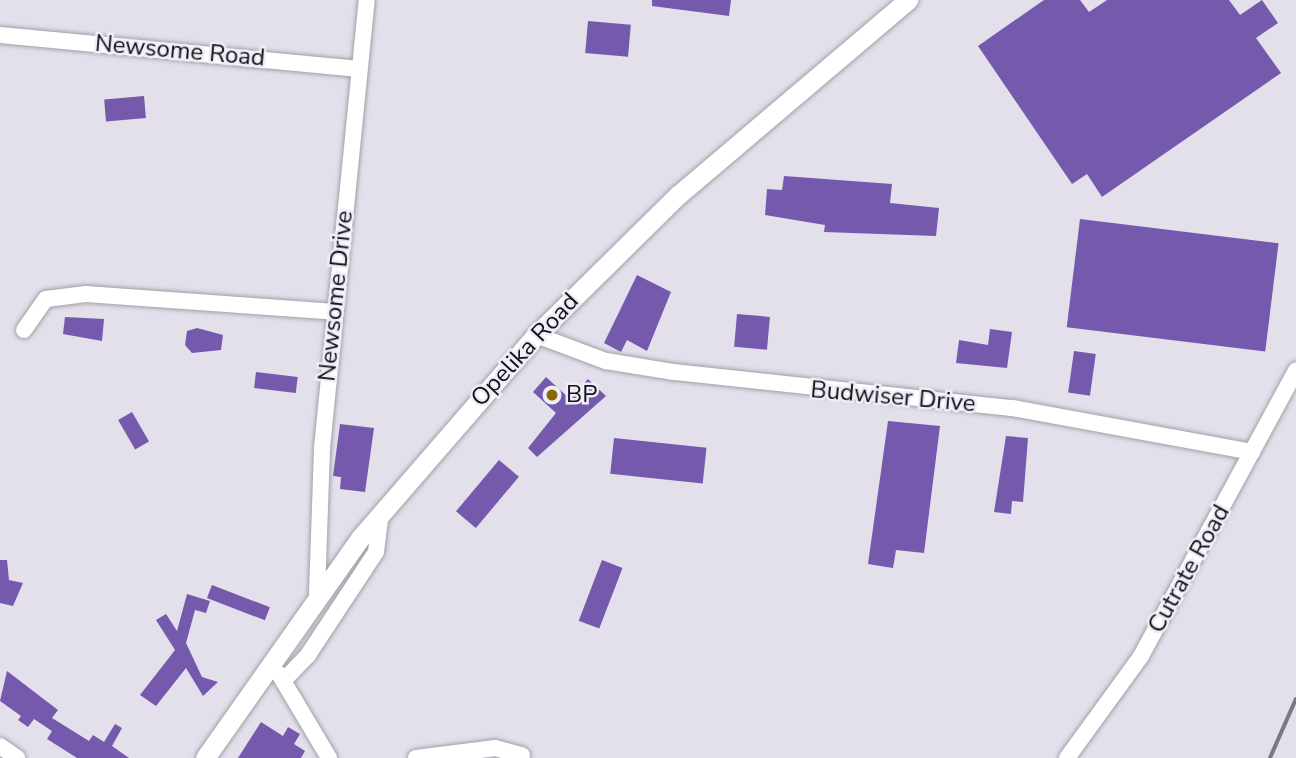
<!DOCTYPE html>
<html>
<head>
<meta charset="utf-8">
<style>
	body { margin:0 }
	#map { position:relative; width:1296px; height:758px; overflow:hidden; background:#e3e0eb; font-family:"Nunito Sans",sans-serif }
	div>[style] { position:absolute }
	.building>* { inset:0; background:#7459ac; transform-origin:0 0 }
	.roads { filter:drop-shadow(0 0 2px #a2a0a9) drop-shadow(0 0 2px #a2a0a9) }
	.minor>* { height:16px; margin:-8px; padding:0 8px; transform-origin:8px; border-radius:8px; background:#fff }
	.major>* { height:19px; margin:-9.5px; padding:0 9.5px; transform-origin:9.5px; border-radius:9.5px; background:#fff }
	.rail>* { height:3.5px; margin:-1.75px; padding:0 1.75px; transform-origin:1.75px; border-radius:1.75px; background:#7a7880 }
	.dots>* { width:19px; height:19px; translate:-50% -50%; box-sizing:border-box; border:4px solid #f0edf8; border-radius:50% }
	span { translate:-50% -50%; white-space:nowrap; text-align:center; line-height:1.15; -webkit-text-stroke:5px #f0edf8; paint-order:stroke }
	.street-label { font-size:24px; color:#131216 }
	.poi-label { font-size:24px; color:#131216 }
	.left { translate:0 -50%; text-align:left }
</style>
</head>
<body>
<div id="map">
	<div class="building">
		<i style="clip-path:polygon(652px 0,731px 0,729px 16px,652px 6px)"></i>
		<i style="clip-path:polygon(1044px 0,1080px 0,1089px 12px,1107px 0,1229px 0,1240px 15px,1262px 0,1278px 23px,1256px 38px,1281px 73px,1102px 197px,1087px 174px,1072px 184px,978px 46px)"></i>
		<i style="left:588px;top:21px;width:43px;height:32px;rotate:5deg"></i>
		<i style="left:144px;top:96px;width:22px;height:40px;rotate:85deg"></i>
		<i style="clip-path:polygon(784px 176px,892px 184px,890px 203px,939px 208px,936px 236px,824px 232px,825px 225px,765px 215px,767px 189px,782px 190px)"></i>
		<i style="left:1080px;top:219px;width:200px;height:109px;rotate:7deg"></i>
		<i style="clip-path:polygon(637px 275px,671px 292px,647px 351px,627px 340px,621px 352px,604px 343px)"></i>
		<i style="left:737px;top:314px;width:33px;height:33px;rotate:5deg"></i>
		<i style="clip-path:polygon(65px 317px,104px 319px,102px 341px,63px 334px)"></i>
		<i style="clip-path:polygon(197px 328px,223px 335px,221px 350px,192px 353px,185px 345px,187px 331px)"></i>
		<i style="clip-path:polygon(990px 329px,1012px 332px,1007px 368px,956px 363px,959px 340px,988px 345px)"></i>
		<i style="left:1074px;top:351px;width:22px;height:42px;rotate:8deg"></i>
		<i style="left:256px;top:372px;width:42px;height:16px;rotate:7deg"></i>
		<i style="clip-path:polygon(546px 377px,570px 399px,588px 379px,606px 396px,537px 457px,528px 448px,556px 413px,533px 392px)"></i>
		<i style="left:132px;top:412px;width:34px;height:16px;rotate:60deg"></i>
		<i style="clip-path:polygon(888px 421px,940px 426px,924px 553px,896px 550px,893px 568px,868px 564px)"></i>
		<i style="clip-path:polygon(340px 424px,374px 428px,365px 492px,340px 489px,341px 477px,333px 476px)"></i>
		<i style="clip-path:polygon(1006px 436px,1028px 438px,1023px 502px,1012px 501px,1011px 514px,994px 512px)"></i>
		<i style="left:614px;top:438px;width:93px;height:36px;rotate:6deg"></i>
		<i style="left:499px;top:460px;width:26px;height:67px;rotate:40deg"></i>
		<i style="clip-path:polygon(0 560px,7px 560px,9px 580px,23px 583px,13px 606px,0 603px)"></i>
		<i style="left:602px;top:560px;width:22px;height:65px;rotate:21deg"></i>
		<i style="left:212px;top:585px;width:62px;height:14px;rotate:21deg"></i>
		<i style="clip-path:polygon(187px 594px,210px 601px,206px 613px,195px 610px,186px 643px,202px 677px,218px 682px,203px 696px,186px 668px,156px 706px,140px 695px,175px 650px,156px 620px,166px 614px,177px 631px)"></i>
		<i style="clip-path:polygon(7px 671px,58px 710px,52px 718px,89px 741px,93px 735px,104px 742px,115px 724px,122px 728px,112px 746px,129px 758px,77px 758px,47px 739px,52px 731px,34px 719px,28px 727px,18px 720px,21px 716px,0 701px)"></i>
		<i style="clip-path:polygon(261px 722px,283px 736px,288px 727px,300px 734px,294px 744px,305px 751px,301px 758px,238px 758px)"></i>
	</div>
	<div class="roads">
		<div class="minor">
			<i style="left:0;top:35px;width:361px;rotate:5.4deg"></i>
			<i style="left:24px;top:330px;width:38px;rotate:-55deg"></i>
			<i style="left:46px;top:299px;width:40px;rotate:-7.1deg"></i>
			<i style="left:86px;top:294px;width:250px;rotate:4.1deg"></i>
			<i style="left:536px;top:335px;width:75px;rotate:20.4deg"></i>
			<i style="left:606px;top:361px;width:69px;rotate:9.2deg"></i>
			<i style="left:674px;top:372px;width:341px;rotate:6.1deg"></i>
			<i style="left:1013px;top:408px;width:243px;rotate:10.4deg"></i>
			<i style="left:317px;top:593px;width:145px;rotate:-88deg"></i>
			<i style="left:322px;top:448px;width:450px;rotate:-84.3deg"></i>
			<i style="left:279px;top:674px;width:98px;rotate:59.2deg"></i>
			<i style="left:284px;top:680px;width:35px;rotate:-46deg"></i>
			<i style="left:308px;top:655px;width:123px;rotate:-56.6deg"></i>
			<i style="left:376px;top:552px;width:39px;rotate:-83deg"></i>
			<i style="left:0;top:746px;width:21px;rotate:35deg"></i>
			<i style="left:416px;top:758px;width:80px;rotate:-7.2deg"></i>
			<i style="left:495px;top:748px;width:28px;rotate:15deg"></i>
			<i style="left:1067px;top:758px;width:126px;rotate:-54deg"></i>
			<i style="left:1141px;top:656px;width:325px;rotate:-61.5deg"></i>
		</div>
		<div class="major">
			<i style="left:205px;top:758px;width:271px;rotate:-54.8deg"></i>
			<i style="left:361px;top:537px;width:267px;rotate:-49.1deg"></i>
			<i style="left:536px;top:335px;width:199px;rotate:-44.6deg"></i>
			<i style="left:678px;top:195px;width:302px;rotate:-40.3deg"></i>
		</div>
	</div>
	<div class="rail">
		<i style="left:1270px;top:758px;width:64px;rotate:-66.2deg"></i>
	</div>
	<div class="dots">
		<i style="left:552px;top:395px;background:#876b08"></i>
	</div>
	<div class="street-label">
		<span style="left:180px;top:51px;rotate:5deg">Newsome Road</span>
		<span style="left:336px;top:296px;rotate:-84deg">Newsome Drive</span>
		<span style="left:525px;top:350px;rotate:-47deg">Opelika Road</span>
		<span style="left:893px;top:397px;rotate:5deg">Budwiser Drive</span>
		<span style="left:1189px;top:569px;rotate:-61deg">Cutrate Road</span>
	</div>
	<div class="poi-label">
		<span class="left" style="left:566px;top:395px">BP</span>
	</div>
</div>
</body>
</html>
